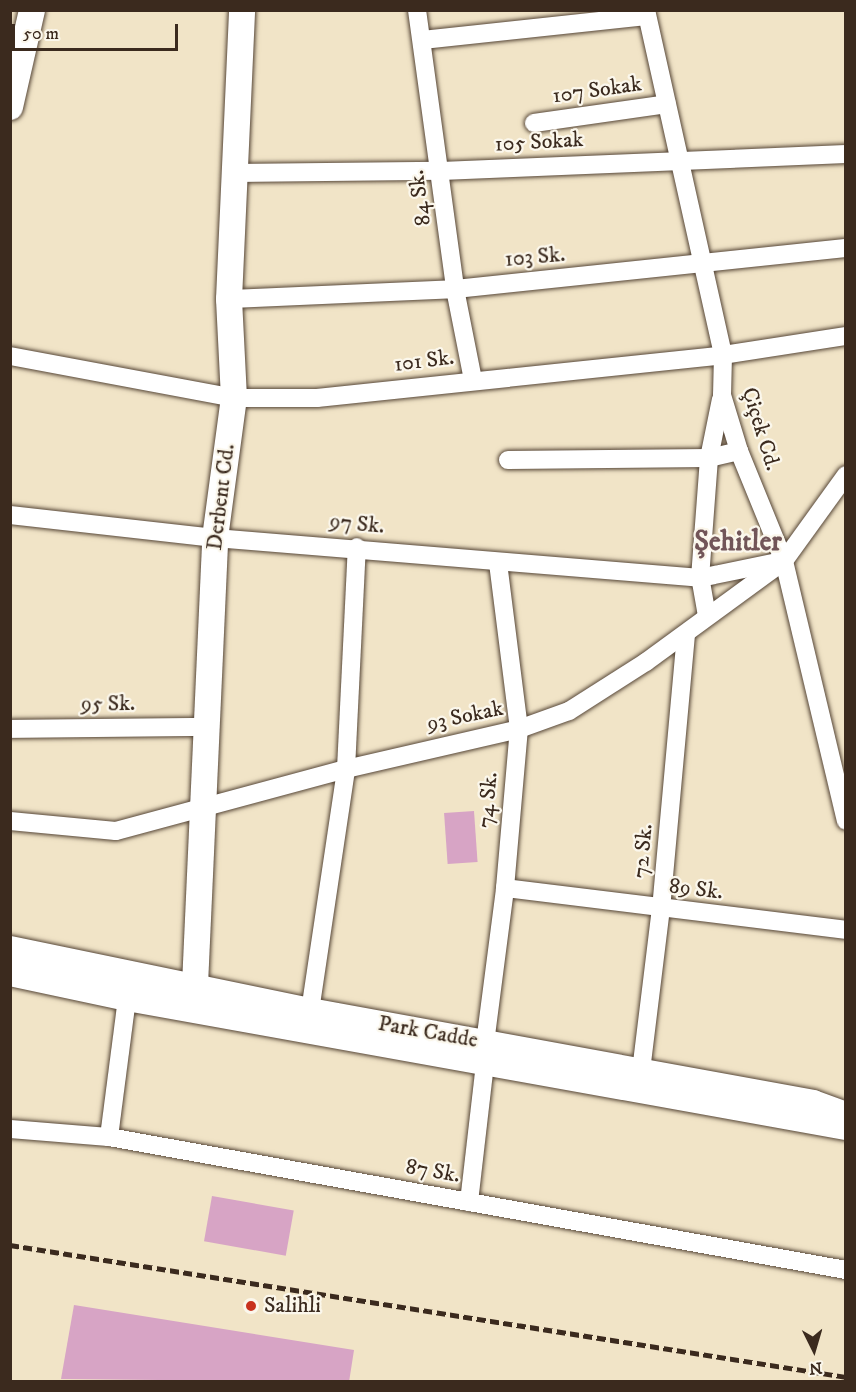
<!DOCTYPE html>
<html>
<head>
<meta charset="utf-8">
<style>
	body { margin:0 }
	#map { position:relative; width:856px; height:1392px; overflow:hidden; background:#f1e4c7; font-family:"IM FELL DW Pica",serif }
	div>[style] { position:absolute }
	.building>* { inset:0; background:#d7a4c5; transform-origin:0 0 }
	.roads { filter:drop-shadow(0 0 2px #564637) drop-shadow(0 0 2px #564637) }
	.street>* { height:18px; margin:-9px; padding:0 9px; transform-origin:9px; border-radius:9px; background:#fff }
	.secondary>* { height:26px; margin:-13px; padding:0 13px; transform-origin:13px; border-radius:13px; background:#fff }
	.rail>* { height:4.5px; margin-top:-2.25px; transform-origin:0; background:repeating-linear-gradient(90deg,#3b2a1e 0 9px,transparent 0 13.5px) }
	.dots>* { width:16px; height:16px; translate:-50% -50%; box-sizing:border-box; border:3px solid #fbf7ec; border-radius:50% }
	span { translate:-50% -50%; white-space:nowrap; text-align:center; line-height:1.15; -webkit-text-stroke:4.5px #fbf7ec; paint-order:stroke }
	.street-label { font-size:22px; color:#3b2a1e }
	.poi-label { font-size:22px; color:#3b2a1e }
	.left { translate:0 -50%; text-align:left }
	.district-label { font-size:28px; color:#725558; font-weight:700 }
	.frame { position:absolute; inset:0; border:12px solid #3b2a1e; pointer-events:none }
	.north { position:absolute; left:784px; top:1320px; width:60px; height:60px; -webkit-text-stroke:4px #fbf7ec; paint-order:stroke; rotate:175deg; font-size:16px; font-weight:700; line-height:24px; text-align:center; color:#3b2a1e }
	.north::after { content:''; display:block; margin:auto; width:21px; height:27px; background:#3b2a1e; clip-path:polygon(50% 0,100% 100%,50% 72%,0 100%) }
	.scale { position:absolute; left:12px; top:24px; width:166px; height:27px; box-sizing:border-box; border:3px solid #3b2a1e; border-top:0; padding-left:8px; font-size:18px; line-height:21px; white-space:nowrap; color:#3b2a1e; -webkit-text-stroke:4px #fbf7ec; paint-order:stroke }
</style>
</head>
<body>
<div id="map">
	<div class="building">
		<i style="left:474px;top:811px;width:51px;height:30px;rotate:86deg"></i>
		<i style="left:212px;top:1196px;width:83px;height:46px;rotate:10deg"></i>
		<i style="clip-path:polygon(74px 1305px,354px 1350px,349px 1382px,61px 1379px)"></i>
	</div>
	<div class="roads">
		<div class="street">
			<i style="left:417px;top:10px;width:282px;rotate:82.2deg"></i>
			<i style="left:455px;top:289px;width:93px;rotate:78.8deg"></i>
			<i style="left:646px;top:10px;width:353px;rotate:77.4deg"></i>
			<i style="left:723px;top:355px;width:40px;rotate:91.4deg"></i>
			<i style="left:722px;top:395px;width:59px;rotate:73.1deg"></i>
			<i style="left:739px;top:451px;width:119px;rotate:67.8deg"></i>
			<i style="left:784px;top:561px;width:267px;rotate:76.6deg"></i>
			<i style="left:422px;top:40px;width:226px;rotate:-6.1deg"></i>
			<i style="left:534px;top:123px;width:134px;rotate:-8.1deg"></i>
			<i style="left:234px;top:173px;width:207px;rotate:-0.6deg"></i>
			<i style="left:441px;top:171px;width:405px;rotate:-2.4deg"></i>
			<i style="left:229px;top:299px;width:226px;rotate:-2.5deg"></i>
			<i style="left:455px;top:289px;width:393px;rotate:-6deg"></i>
			<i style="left:10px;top:356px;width:228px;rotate:10.6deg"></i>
			<i style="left:234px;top:398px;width:83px"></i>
			<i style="left:317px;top:398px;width:408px;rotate:-6deg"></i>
			<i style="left:723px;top:355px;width:124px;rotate:-8.8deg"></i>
			<i style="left:508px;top:460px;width:201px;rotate:-0.6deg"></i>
			<i style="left:709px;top:458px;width:31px;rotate:-13deg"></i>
			<i style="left:10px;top:515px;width:206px;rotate:6.4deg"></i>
			<i style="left:215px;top:538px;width:487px;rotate:4.7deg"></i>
			<i style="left:700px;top:578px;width:80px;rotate:-11.6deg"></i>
			<i style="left:707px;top:616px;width:39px;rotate:-100deg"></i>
			<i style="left:700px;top:578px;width:120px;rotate:-85.7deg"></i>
			<i style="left:709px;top:458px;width:60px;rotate:-78.5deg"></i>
			<i style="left:10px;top:729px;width:195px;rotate:-0.6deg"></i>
			<i style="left:10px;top:821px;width:106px;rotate:5.4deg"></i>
			<i style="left:116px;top:831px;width:238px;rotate:-15.1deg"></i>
			<i style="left:346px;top:769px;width:178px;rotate:-13deg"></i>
			<i style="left:519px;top:729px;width:53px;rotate:-19.8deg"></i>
			<i style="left:569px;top:711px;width:91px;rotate:-32.5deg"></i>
			<i style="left:646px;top:662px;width:171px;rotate:-36.2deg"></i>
			<i style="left:784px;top:561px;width:106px;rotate:-54.2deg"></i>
			<i style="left:505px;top:888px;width:344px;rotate:7deg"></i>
			<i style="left:310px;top:1011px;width:245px;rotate:-81.5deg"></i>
			<i style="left:346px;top:769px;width:222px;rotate:-87.2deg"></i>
			<i style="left:485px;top:1043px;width:156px;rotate:-82.6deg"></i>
			<i style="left:505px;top:888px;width:160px;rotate:-85deg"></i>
			<i style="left:519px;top:729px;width:168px;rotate:-97.2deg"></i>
			<i style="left:641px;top:1071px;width:163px;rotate:-83deg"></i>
			<i style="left:661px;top:909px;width:276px;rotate:-84.8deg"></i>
			<i style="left:10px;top:1129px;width:99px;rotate:4.6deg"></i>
			<i style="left:109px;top:1137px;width:749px;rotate:10.23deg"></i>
			<i style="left:109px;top:1137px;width:140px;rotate:-82.6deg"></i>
			<i style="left:469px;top:1202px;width:140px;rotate:-83.4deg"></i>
		</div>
		<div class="secondary">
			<i style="left:10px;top:107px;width:99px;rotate:-77.2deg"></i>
			<i style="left:10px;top:949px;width:306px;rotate:11.7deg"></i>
			<i style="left:310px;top:1011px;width:511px;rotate:10.36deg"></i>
			<i style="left:813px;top:1103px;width:35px;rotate:20deg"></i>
			<i style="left:10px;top:973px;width:120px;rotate:12.1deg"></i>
			<i style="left:127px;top:998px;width:730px;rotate:10.17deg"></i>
			<i style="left:195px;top:985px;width:447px;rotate:-87.4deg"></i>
			<i style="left:215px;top:538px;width:141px;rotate:-82.3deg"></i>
			<i style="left:234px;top:398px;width:99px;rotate:-92.9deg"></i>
			<i style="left:229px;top:299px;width:289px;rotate:-87.4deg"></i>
		</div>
	</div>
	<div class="rail">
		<i style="left:10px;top:1245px;width:846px;rotate:8.97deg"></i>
	</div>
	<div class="dots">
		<i style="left:251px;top:1306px;background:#c8321e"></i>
	</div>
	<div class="street-label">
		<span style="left:597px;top:90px;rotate:-8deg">107 Sokak</span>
		<span style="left:539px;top:142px;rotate:-3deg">105 Sokak</span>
		<span style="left:420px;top:198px;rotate:-97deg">84 Sk.</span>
		<span style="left:535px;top:257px;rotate:-5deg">103 Sk.</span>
		<span style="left:424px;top:361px;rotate:-7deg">101 Sk.</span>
		<span style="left:761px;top:429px;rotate:73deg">Çiçek Cd.</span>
		<span style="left:221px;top:497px;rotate:-83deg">Derbent Cd.</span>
		<span style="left:357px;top:524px;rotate:5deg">97 Sk.</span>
		<span style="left:108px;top:704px;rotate:-1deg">95 Sk.</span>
		<span style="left:465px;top:716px;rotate:-12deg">93 Sokak</span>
		<span style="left:488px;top:800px;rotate:-85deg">74 Sk.</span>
		<span style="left:643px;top:851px;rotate:-85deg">72 Sk.</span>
		<span style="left:696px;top:889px;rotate:7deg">89 Sk.</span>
		<span style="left:428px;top:1032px;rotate:10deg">Park Cadde</span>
		<span style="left:433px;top:1171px;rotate:10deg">87 Sk.</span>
	</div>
	<div class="poi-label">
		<span class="left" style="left:264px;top:1306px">Salihli</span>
	</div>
	<div class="district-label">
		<span style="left:738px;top:542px">Şehitler</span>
	</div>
	<div class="frame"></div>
	<div class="north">N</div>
	<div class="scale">50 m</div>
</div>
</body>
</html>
